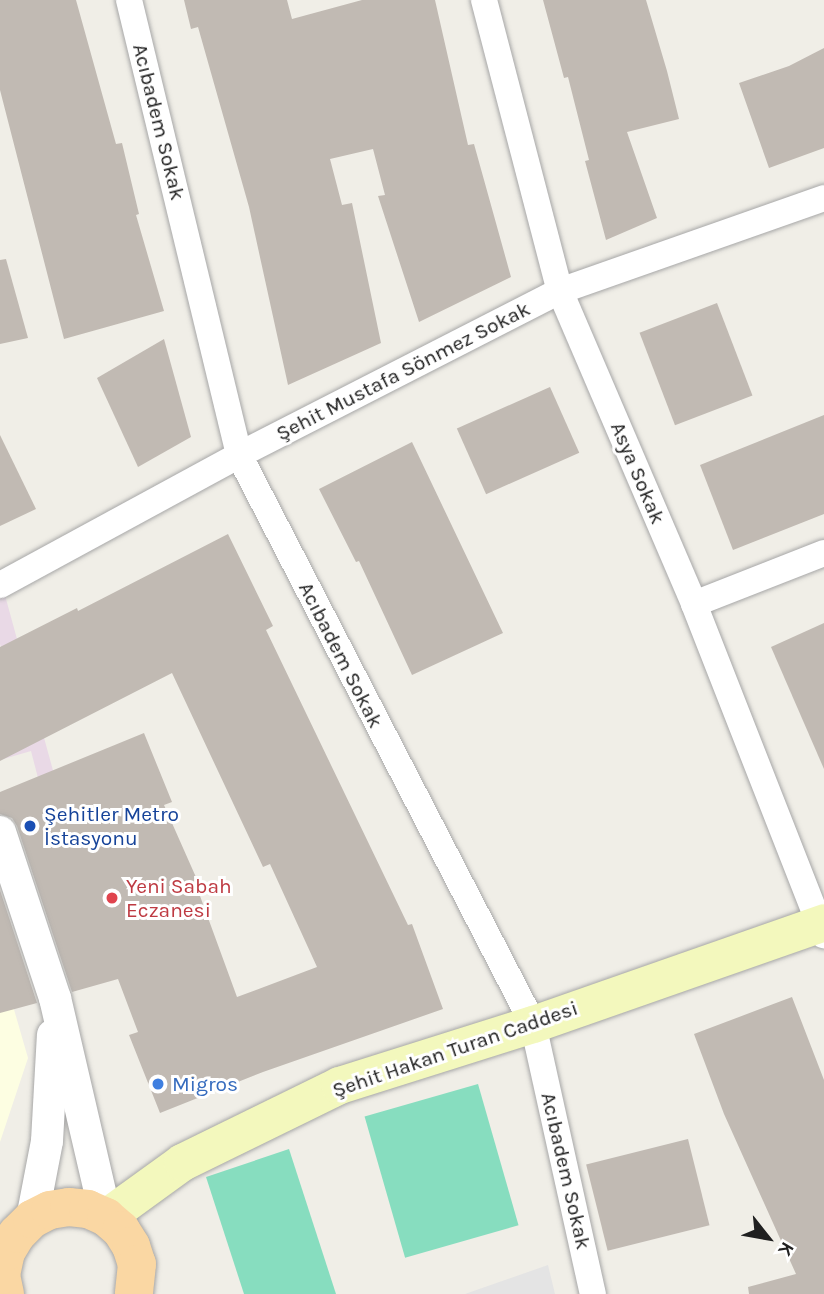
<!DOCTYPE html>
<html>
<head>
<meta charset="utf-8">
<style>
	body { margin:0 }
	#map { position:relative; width:824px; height:1294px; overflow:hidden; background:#f0eee7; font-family:Karla,sans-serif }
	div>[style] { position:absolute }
	.industrial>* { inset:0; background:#e9d9e6 }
	.education>* { inset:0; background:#fdfee2 }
	.pitch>* { inset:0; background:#87ddbf; transform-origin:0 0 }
	.parking>* { inset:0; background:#e4e4e4 }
	.building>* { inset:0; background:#c1bab3; transform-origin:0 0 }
	.roads { filter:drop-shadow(0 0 2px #a7a7a7) drop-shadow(0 0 2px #a7a7a7) }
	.minor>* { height:26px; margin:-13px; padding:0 13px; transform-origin:13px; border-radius:13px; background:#fff }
	.tertiary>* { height:32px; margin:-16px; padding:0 16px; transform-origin:16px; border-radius:16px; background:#fff }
	.secondary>* { height:37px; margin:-18.5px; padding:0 18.5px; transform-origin:18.5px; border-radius:18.5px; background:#f3f8bd }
	.primary>* { height:38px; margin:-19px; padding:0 19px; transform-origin:19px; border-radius:19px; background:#fad7a3 }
	.dots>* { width:19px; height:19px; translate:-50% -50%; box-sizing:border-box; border:4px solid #fff; border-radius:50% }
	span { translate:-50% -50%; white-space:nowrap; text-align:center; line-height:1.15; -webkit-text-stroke:6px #fff; paint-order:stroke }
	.street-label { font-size:21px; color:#202020 }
	.transit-label { font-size:21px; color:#164399 }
	.left { translate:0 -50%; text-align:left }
	.health-label { font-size:21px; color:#be3a42 }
	.shop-label { font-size:21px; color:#366cbe }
	.north { position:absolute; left:733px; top:1203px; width:70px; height:70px; -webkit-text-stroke:5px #fff; paint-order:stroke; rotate:121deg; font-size:19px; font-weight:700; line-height:28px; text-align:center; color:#202020 }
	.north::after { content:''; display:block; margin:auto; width:24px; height:32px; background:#202020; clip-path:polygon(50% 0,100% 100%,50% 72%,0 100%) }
</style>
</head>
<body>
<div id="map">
	<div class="industrial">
		<i style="clip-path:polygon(0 577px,60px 796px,44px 801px,31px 751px,0 760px,23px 723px,0 644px)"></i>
	</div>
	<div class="education">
		<i style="clip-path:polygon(0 961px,28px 1058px,0 1142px)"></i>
	</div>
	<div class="pitch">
		<i style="left:478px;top:1084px;width:147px;height:118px;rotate:74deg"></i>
		<i style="clip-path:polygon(289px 1149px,336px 1294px,244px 1294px,206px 1177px)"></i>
	</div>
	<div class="parking">
		<i style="clip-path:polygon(548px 1265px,555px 1294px,465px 1294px)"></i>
	</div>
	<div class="building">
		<i style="clip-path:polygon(0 0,76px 0,116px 144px,122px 143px,139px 214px,136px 215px,164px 311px,64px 339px,0 90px)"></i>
		<i style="clip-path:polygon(184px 0,287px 0,292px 19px,362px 0,435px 0,468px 145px,474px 144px,511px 277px,419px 322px,378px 196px,385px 195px,373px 149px,330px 159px,342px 205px,352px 203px,381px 343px,288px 385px,249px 207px,198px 27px,191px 29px)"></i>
		<i style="clip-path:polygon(543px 0,646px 0,667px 71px,679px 119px,627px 132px,657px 218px,606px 240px,585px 161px,589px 160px,568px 77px,564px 78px)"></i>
		<i style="clip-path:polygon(824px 48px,824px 148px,769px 168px,739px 83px,789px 66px)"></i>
		<i style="clip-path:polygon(6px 259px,28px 338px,0 344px,0 260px)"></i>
		<i style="left:717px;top:303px;width:99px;height:83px;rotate:69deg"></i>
		<i style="clip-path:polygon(164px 339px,191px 437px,138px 467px,97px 378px)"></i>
		<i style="left:550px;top:387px;width:72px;height:102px;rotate:66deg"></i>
		<i style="clip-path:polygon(824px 415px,824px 514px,733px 550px,700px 465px)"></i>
		<i style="clip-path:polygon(0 435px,36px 509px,0 526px)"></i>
		<i style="clip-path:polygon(412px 442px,503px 633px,412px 675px,359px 561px,356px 562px,319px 489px)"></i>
		<i style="clip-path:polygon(228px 534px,273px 626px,266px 630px,408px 925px,412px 924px,443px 1009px,263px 1072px,160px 1113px,129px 1035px,138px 1032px,118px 979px,72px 992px,17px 826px,12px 818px,0 814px,0 792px,144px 733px,172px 802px,164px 805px,199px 884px,196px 885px,237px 997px,317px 967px,270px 864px,263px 867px,172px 673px,0 761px,0 647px,77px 608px,78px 611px)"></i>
		<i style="clip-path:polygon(824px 623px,824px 769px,771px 647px)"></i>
		<i style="clip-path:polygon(0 890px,37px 1003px,0 1013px)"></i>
		<i style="clip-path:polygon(792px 997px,824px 1080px,824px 1294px,749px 1294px,748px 1287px,796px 1274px,724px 1114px,694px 1034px)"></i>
		<i style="left:688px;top:1139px;width:89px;height:105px;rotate:76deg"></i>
	</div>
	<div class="roads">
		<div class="minor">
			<i style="left:129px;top:0;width:468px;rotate:76.4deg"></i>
			<i style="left:239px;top:455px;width:640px;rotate:62.67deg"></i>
			<i style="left:533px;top:1024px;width:277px;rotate:77.5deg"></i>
			<i style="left:484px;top:0;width:301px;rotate:75.4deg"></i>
			<i style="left:560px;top:291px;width:340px;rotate:66.8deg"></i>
			<i style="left:694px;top:604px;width:356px;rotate:68.6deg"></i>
			<i style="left:0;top:585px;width:272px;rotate:-28.5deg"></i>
			<i style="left:239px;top:455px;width:360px;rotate:-27.1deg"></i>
			<i style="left:560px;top:291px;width:280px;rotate:-19.4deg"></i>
			<i style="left:694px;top:604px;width:140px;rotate:-21.4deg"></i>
		</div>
		<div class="tertiary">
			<i style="left:0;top:832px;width:175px;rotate:71.7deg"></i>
			<i style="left:55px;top:998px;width:225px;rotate:76.9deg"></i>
			<i style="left:32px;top:1219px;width:79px;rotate:-79.1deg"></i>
			<i style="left:47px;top:1141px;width:106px;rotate:-86.8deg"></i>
		</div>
		<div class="secondary">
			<i style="left:106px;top:1217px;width:94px;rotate:-35.9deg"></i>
			<i style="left:182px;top:1162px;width:175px;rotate:-26.1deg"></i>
			<i style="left:339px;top:1085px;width:203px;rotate:-17.5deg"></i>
			<i style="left:533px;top:1024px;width:308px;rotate:-19.3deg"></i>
		</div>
		<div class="primary">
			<i style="left:5px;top:1294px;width:19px;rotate:-102deg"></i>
			<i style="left:1px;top:1275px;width:24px;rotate:-78deg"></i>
			<i style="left:6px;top:1252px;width:21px;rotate:-59deg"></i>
			<i style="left:17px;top:1234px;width:21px;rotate:-45deg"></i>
			<i style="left:32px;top:1219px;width:20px;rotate:-27deg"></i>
			<i style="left:50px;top:1210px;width:19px;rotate:-9deg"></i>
			<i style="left:69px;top:1207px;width:19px;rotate:6deg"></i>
			<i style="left:88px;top:1209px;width:20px;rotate:24deg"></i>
			<i style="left:106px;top:1217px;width:20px;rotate:41deg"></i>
			<i style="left:121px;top:1230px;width:19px;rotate:58deg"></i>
			<i style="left:131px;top:1246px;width:19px;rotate:72deg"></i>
			<i style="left:137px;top:1264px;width:30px;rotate:96deg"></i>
		</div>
	</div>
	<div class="dots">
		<i style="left:30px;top:826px;background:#1a4fb4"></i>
		<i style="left:112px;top:898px;background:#e0444e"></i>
		<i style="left:158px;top:1084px;background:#3f7fe0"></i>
	</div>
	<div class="street-label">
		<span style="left:159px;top:122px;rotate:76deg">Acıbadem Sokak</span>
		<span style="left:403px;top:371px;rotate:-27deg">Şehit Mustafa Sönmez Sokak</span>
		<span style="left:638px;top:473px;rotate:67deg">Asya Sokak</span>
		<span style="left:341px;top:655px;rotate:63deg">Acıbadem Sokak</span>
		<span style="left:455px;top:1049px;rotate:-19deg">Şehit Hakan Turan Caddesi</span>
		<span style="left:566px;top:1171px;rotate:77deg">Acıbadem Sokak</span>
	</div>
	<div class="transit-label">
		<span class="left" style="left:44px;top:826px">Şehitler Metro<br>İstasyonu</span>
	</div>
	<div class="health-label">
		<span class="left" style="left:126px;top:898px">Yeni Sabah<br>Eczanesi</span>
	</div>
	<div class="shop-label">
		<span class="left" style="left:172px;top:1084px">Migros</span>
	</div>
	<div class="north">K</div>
</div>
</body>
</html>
